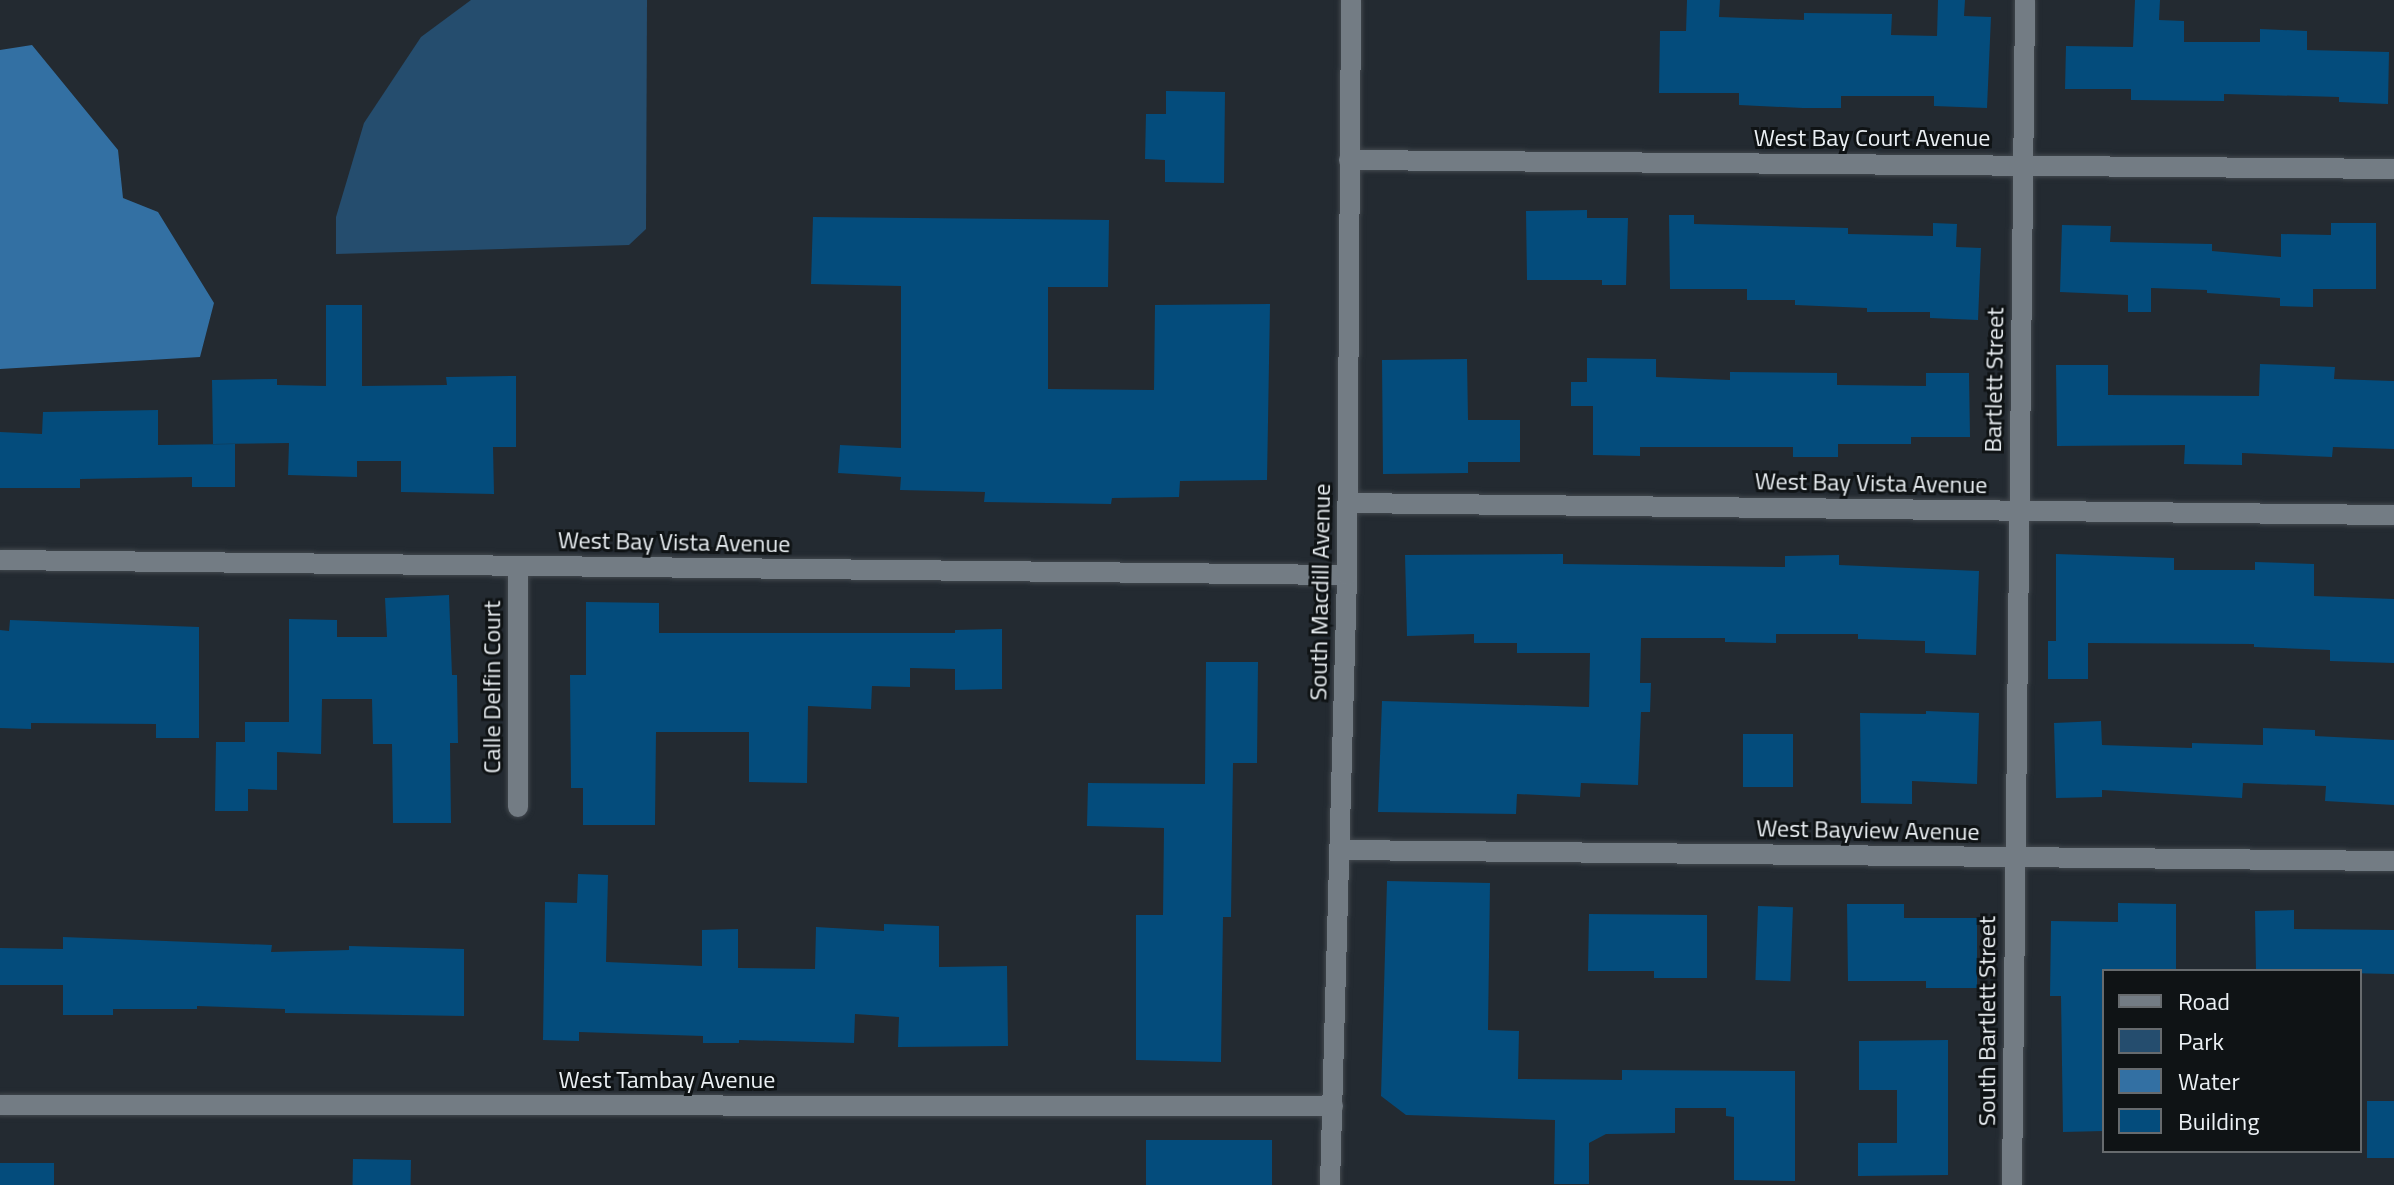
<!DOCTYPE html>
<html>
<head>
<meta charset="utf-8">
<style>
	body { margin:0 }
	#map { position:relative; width:2394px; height:1185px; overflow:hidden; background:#232a31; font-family:"Titillium Web",sans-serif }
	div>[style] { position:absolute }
	.green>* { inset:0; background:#254d6e }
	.water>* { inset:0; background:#3370a3 }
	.building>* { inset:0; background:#044c7c; transform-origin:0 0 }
	.roads { filter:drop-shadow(0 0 2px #42484e) drop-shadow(0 0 2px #42484e) }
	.minor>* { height:20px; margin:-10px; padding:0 10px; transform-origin:10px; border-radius:10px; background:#737c84 }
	span { translate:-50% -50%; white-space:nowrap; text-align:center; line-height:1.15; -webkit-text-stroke:6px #0f1315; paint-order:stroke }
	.street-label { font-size:24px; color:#ebf0f4 }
	.legend { position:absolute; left:2102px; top:969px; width:260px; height:184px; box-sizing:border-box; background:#0f1315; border:2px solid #676b6e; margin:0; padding:10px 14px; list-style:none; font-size:24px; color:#ebf0f4 }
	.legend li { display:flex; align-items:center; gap:16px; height:40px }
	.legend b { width:40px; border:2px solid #676b6e }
</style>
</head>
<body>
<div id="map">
	<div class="green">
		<i style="clip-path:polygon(471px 0,647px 0,646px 229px,629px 245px,336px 254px,336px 217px,364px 123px,421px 37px)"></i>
	</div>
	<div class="water">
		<i style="clip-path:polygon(32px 45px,118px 150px,123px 198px,158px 212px,214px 303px,200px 357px,0 369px,0 50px)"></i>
	</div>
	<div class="building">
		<i style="clip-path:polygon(1687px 0,1720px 0,1719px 17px,1804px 20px,1804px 13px,1892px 14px,1891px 35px,1937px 36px,1938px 0,1965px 0,1964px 16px,1991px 17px,1987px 108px,1934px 106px,1934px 96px,1841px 96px,1841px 108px,1803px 108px,1739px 105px,1739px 93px,1659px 93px,1660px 31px,1686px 31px)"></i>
		<i style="clip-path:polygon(2135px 0,2160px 0,2159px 20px,2184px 21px,2184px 42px,2260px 42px,2260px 29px,2307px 31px,2307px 50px,2389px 52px,2388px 104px,2339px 102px,2339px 97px,2224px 94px,2224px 101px,2131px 100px,2131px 89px,2065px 89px,2066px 46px,2133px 47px)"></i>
		<i style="clip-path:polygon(1166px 91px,1225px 92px,1224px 183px,1165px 182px,1165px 160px,1145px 159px,1146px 114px,1166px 114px)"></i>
		<i style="clip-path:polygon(1587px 210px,1587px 218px,1628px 218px,1626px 285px,1602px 285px,1602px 280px,1527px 280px,1526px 211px)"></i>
		<i style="clip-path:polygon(1669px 215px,1694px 215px,1694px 224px,1848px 228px,1848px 234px,1933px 236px,1933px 223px,1957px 224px,1956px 247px,1981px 248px,1978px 320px,1930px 318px,1930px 312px,1867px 312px,1867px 308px,1795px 305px,1795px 300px,1747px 300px,1747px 289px,1670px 289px)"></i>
		<i style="clip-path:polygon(813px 217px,1109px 220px,1108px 287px,1048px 287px,1048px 389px,1154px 390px,1155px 305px,1270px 304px,1267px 480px,1180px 481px,1179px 497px,1112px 498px,1111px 504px,984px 502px,985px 492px,900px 490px,901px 477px,838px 473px,840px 445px,901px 448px,901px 286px,811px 284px)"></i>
		<i style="clip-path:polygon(2331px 223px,2376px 223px,2376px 289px,2313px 289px,2313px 307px,2280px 306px,2280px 298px,2207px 293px,2207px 290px,2151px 288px,2151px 312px,2128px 312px,2128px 295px,2060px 292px,2062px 225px,2111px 226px,2110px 242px,2212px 244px,2212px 251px,2281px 257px,2281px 234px,2331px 235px)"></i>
		<i style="clip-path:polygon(326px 305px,362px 305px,362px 386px,447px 385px,446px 377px,516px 376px,516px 447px,493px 447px,494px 494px,401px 492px,401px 461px,357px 461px,357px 477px,288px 475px,289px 443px,213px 444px,212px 380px,277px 379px,277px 385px,326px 386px)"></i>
		<i style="clip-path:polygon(1587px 358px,1656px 359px,1656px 377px,1730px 380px,1730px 372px,1837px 373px,1837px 385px,1926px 386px,1926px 373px,1969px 373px,1970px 437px,1911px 437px,1911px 444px,1838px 444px,1838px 457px,1793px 457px,1793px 447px,1640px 447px,1640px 456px,1593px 455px,1593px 406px,1571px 406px,1571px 382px,1587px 382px)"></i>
		<i style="clip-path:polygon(1467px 359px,1468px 420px,1520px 420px,1520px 462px,1468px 462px,1468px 473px,1383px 474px,1382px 360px)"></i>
		<i style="clip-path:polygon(2260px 364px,2335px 367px,2334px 379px,2394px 381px,2394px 449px,2333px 447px,2332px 457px,2242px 453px,2242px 465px,2184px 464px,2185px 445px,2057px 446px,2056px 365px,2108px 365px,2108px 395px,2259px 396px)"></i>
		<i style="clip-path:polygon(158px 410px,158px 445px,235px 444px,235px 487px,192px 487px,192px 477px,80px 479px,80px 488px,0 488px,0 432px,42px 434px,43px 412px)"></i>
		<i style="clip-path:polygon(1563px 554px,1563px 564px,1785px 567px,1785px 556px,1839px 555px,1839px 565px,1979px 571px,1976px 655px,1925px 653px,1925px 641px,1858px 639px,1858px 634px,1776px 634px,1776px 643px,1725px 642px,1725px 638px,1641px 638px,1640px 683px,1651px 683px,1650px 712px,1641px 712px,1638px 785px,1581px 783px,1580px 797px,1517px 794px,1516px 814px,1378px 812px,1382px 701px,1589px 707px,1590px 653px,1517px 653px,1517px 643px,1474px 643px,1474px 634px,1407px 636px,1405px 555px)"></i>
		<i style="clip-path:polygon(2056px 554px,2174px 558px,2174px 570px,2255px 570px,2255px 562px,2314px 564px,2314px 596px,2394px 599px,2394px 663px,2330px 661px,2330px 650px,2254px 647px,2254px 644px,2088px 643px,2088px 679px,2048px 679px,2048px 641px,2056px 641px)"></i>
		<i style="clip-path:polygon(449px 595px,452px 675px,457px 675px,458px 743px,450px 743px,451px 823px,393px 823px,392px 744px,373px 744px,372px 699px,322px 699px,321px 754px,277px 752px,277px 790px,248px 789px,248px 811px,215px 811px,216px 742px,245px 742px,245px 722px,289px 722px,289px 619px,337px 620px,337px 637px,387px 637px,385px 598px)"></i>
		<i style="clip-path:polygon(586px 602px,659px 603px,659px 633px,955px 633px,955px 630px,1002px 629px,1002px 689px,955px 690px,955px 669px,910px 668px,910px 687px,872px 686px,871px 709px,808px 706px,807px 783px,749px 782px,749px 732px,656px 732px,655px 825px,583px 825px,583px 788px,571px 788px,570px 675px,586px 675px)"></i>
		<i style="clip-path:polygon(10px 620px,199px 627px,199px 738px,156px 738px,156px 724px,31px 723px,31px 729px,0 728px,0 630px,9px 631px)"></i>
		<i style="clip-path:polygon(1206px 662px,1258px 662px,1257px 763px,1233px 763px,1231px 917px,1223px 917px,1221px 1062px,1136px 1060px,1136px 915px,1163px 915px,1164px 828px,1087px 826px,1088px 783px,1205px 784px)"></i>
		<i style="clip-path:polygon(1926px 711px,1979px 713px,1977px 784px,1912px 781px,1912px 804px,1861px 803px,1860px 713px,1926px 714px)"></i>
		<i style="clip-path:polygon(2101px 721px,2102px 745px,2192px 748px,2192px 743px,2263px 745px,2263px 728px,2315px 730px,2315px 736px,2394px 740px,2394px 805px,2325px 801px,2326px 786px,2243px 783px,2242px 798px,2102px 790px,2102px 797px,2056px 798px,2054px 723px)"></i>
		<i style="left:1743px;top:734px;width:50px;height:53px"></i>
		<i style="clip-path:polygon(578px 874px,608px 875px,606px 962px,702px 966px,702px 930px,738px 929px,738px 968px,815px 969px,816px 927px,884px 931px,884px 924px,939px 926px,939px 967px,1007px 966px,1008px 1046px,898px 1047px,899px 1017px,855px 1014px,854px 1043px,739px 1040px,739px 1043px,703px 1043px,703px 1036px,579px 1032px,579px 1041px,543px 1040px,545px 902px,577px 903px)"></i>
		<i style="clip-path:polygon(1387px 881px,1490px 883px,1488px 1030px,1519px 1031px,1518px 1079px,1622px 1080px,1622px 1070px,1795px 1071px,1795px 1181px,1734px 1180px,1734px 1117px,1726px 1116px,1726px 1108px,1675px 1108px,1675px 1133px,1606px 1134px,1589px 1143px,1589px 1184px,1554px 1184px,1555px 1120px,1406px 1115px,1381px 1096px)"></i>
		<i style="clip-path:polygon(2118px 903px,2176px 904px,2176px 971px,2104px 971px,2104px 1131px,2063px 1132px,2061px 996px,2050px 996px,2051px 921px,2118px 922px)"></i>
		<i style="clip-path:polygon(1847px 904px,1904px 904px,1904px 918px,1977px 918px,1977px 988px,1926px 988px,1926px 981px,1848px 981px)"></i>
		<i style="left:1758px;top:906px;width:35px;height:74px;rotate:2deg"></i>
		<i style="clip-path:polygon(2294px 910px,2294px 929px,2394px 930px,2394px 974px,2256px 971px,2255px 911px)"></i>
		<i style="clip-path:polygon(1589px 914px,1707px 915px,1707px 978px,1654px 978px,1654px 971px,1588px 971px)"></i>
		<i style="clip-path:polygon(63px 937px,272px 945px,271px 952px,349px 950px,349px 946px,464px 949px,464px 1016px,285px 1013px,285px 1009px,197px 1006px,197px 1009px,113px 1009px,113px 1015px,63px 1015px,63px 985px,0 985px,0 948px,63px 949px)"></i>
		<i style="clip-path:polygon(1948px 1040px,1948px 1175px,1858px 1176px,1858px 1143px,1897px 1143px,1897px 1090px,1859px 1090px,1859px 1041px)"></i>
		<i style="left:2367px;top:1101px;width:27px;height:57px"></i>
		<i style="left:1146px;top:1140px;width:126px;height:45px"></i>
		<i style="left:353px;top:1159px;width:58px;height:26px;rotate:1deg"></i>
		<i style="left:0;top:1163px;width:54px;height:22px"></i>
	</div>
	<div class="roads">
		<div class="minor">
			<i style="left:1349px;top:160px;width:1045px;rotate:0.49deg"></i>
			<i style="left:1348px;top:503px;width:1046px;rotate:0.66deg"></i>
			<i style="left:0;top:560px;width:1347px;rotate:0.64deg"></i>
			<i style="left:518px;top:566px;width:241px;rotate:90deg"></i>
			<i style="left:1342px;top:850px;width:1052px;rotate:0.6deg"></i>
			<i style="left:0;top:1105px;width:1333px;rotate:0.04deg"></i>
			<i style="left:1330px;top:1185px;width:610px;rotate:-88.4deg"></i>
			<i style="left:1347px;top:575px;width:575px;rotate:-89.6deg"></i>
			<i style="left:2012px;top:1185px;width:1185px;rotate:-89.37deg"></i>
		</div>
	</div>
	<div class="street-label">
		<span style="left:1872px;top:138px">West Bay Court Avenue</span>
		<span style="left:1994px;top:380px;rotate:-89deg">Bartlett Street</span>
		<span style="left:1871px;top:483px;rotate:1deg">West Bay Vista Avenue</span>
		<span style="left:674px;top:542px;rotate:1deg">West Bay Vista Avenue</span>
		<span style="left:1320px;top:592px;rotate:-89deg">South Macdill Avenue</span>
		<span style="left:492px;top:687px;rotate:-90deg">Calle Delfin Court</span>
		<span style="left:1868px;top:830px;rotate:1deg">West Bayview Avenue</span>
		<span style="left:1987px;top:1021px;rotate:-90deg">South Bartlett Street</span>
		<span style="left:667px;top:1080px">West Tambay Avenue</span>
	</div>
	<ul class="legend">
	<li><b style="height:10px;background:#737c84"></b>Road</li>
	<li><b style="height:22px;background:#254d6e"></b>Park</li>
	<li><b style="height:22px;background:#3370a3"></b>Water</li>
	<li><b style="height:22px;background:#044c7c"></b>Building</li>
	</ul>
</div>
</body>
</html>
